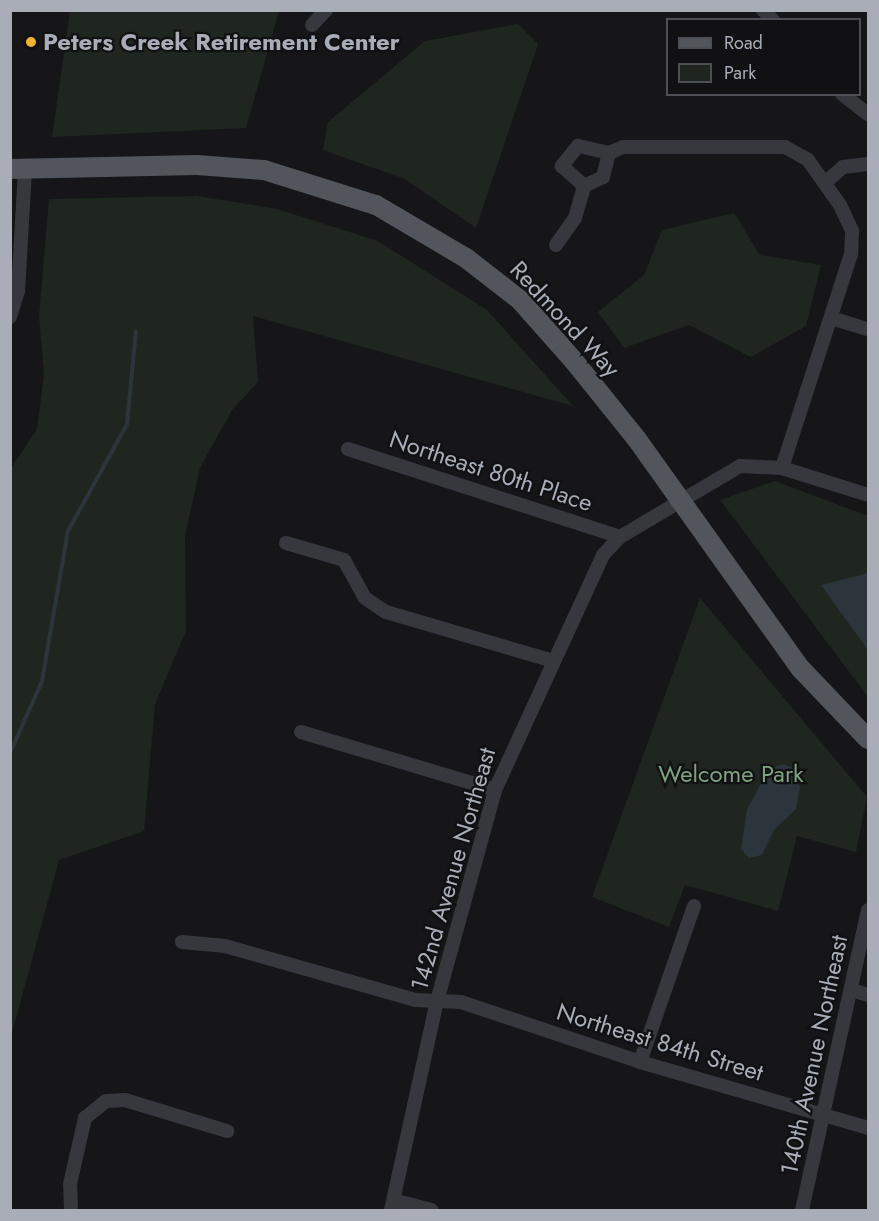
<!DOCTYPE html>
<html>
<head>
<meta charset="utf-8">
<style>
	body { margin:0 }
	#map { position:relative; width:879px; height:1221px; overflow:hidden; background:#161618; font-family:Jost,sans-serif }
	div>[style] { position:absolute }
	.green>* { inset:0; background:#1e261f }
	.water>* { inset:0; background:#2c353c }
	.stream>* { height:4px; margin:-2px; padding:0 2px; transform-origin:2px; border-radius:2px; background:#2c353c }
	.street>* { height:14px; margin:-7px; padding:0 7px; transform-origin:7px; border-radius:7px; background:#37383d }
	.primary>* { height:20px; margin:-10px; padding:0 10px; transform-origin:10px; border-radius:10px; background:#53555c }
	.dots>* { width:16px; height:16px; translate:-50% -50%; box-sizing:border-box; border:3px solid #111113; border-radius:50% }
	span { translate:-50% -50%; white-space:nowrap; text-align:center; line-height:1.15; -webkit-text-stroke:4.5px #111113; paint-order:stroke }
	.poi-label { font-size:24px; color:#a8adb8; font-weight:700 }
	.left { translate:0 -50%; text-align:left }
	.street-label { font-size:24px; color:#a8adb8 }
	.park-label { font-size:24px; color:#7fa381 }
	.frame { position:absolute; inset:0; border:12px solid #a8adb8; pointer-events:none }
	.legend { position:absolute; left:666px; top:18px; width:195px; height:78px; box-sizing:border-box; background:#111113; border:2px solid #4d4f55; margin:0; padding:8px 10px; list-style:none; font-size:18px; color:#a8adb8 }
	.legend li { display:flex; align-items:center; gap:12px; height:30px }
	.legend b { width:30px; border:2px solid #4d4f55 }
</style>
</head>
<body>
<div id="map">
	<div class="green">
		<i style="clip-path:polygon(70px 11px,279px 11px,246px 128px,52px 137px)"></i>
		<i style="clip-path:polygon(518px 24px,538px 44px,476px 228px,405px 179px,323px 150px,328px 122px,425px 41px)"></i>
		<i style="clip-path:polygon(197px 196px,277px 209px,378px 241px,487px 310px,573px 406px,253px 316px,258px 382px,232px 410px,200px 468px,185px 536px,186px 631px,155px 704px,144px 831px,59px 860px,11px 1037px,10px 470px,37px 429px,44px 374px,39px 316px,49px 199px)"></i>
		<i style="clip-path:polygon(734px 213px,760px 255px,821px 265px,806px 326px,751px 357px,689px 325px,624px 348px,598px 312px,644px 275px,662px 230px)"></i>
		<i style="clip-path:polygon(775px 481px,868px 516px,868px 697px,720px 500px)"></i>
		<i style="clip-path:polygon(700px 598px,867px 797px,856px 852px,797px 836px,778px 911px,685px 885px,669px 927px,592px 897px)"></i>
	</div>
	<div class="water">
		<i style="clip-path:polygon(868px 573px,868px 650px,821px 585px)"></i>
		<i style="clip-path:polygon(783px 764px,793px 768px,800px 788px,796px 809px,774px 830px,762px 855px,749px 858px,741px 849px,747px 809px,769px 769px)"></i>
	</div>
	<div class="stream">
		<i style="left:10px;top:753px;width:79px;rotate:-66deg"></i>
		<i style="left:42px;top:681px;width:152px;rotate:-80.2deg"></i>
		<i style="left:68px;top:531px;width:122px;rotate:-61.1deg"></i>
		<i style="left:127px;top:424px;width:93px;rotate:-84.5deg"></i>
	</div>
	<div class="street">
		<i style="left:763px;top:10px;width:14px;rotate:45deg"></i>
		<i style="left:312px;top:25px;width:21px;rotate:-47deg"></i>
		<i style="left:842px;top:94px;width:33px;rotate:38deg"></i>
		<i style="left:609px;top:153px;width:32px;rotate:-167deg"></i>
		<i style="left:578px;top:146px;width:26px;rotate:129deg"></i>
		<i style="left:562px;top:166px;width:30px;rotate:42deg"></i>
		<i style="left:584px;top:186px;width:21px;rotate:-25deg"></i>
		<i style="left:603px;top:177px;width:25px;rotate:-76deg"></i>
		<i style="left:609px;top:153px;width:15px;rotate:-23deg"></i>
		<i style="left:623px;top:147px;width:162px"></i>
		<i style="left:785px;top:147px;width:26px;rotate:29deg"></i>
		<i style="left:808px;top:160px;width:55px;rotate:54.6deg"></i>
		<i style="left:840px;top:205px;width:29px;rotate:65deg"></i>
		<i style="left:852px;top:231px;width:23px;rotate:92deg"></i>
		<i style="left:851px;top:254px;width:225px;rotate:107.9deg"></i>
		<i style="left:827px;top:181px;width:21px;rotate:-41deg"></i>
		<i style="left:843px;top:167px;width:25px;rotate:-7deg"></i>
		<i style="left:556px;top:245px;width:33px;rotate:-55deg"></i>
		<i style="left:575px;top:218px;width:33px;rotate:-74deg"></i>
		<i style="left:10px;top:317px;width:27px;rotate:-73deg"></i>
		<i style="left:18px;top:291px;width:122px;rotate:-86.7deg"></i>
		<i style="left:831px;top:318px;width:39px;rotate:17deg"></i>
		<i style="left:348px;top:449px;width:286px;rotate:17.9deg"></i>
		<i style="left:286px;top:543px;width:60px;rotate:16.3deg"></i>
		<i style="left:344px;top:560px;width:43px;rotate:61.1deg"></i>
		<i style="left:365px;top:598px;width:25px;rotate:34deg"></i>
		<i style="left:386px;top:612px;width:171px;rotate:16.3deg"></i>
		<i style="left:301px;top:732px;width:202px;rotate:16.6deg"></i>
		<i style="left:182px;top:942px;width:43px;rotate:5.3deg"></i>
		<i style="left:225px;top:946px;width:198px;rotate:15.8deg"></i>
		<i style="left:416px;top:1000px;width:45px;rotate:2.5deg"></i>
		<i style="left:461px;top:1002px;width:189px;rotate:18.5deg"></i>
		<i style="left:640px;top:1062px;width:237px;rotate:16.1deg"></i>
		<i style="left:851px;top:990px;width:18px;rotate:16deg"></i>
		<i style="left:640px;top:1062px;width:165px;rotate:-70.9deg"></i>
		<i style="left:393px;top:1200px;width:40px;rotate:14.4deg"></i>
		<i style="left:71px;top:1210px;width:26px;rotate:-92deg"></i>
		<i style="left:70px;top:1184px;width:68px;rotate:-77.2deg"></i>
		<i style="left:85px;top:1118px;width:27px;rotate:-39deg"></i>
		<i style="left:106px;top:1101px;width:19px;rotate:-3deg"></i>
		<i style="left:125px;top:1100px;width:107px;rotate:16.9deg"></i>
		<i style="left:391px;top:1210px;width:214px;rotate:-77.6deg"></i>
		<i style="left:437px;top:1001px;width:219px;rotate:-74.6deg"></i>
		<i style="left:495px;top:790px;width:259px;rotate:-65.3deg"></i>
		<i style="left:603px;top:555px;width:25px;rotate:-47deg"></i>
		<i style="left:620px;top:537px;width:139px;rotate:-30.6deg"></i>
		<i style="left:740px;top:466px;width:42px;rotate:2.7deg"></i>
		<i style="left:782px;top:468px;width:90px;rotate:17.4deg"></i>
		<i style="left:802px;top:1210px;width:307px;rotate:-77.6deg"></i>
	</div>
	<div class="primary">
		<i style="left:10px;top:169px;width:187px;rotate:-1.2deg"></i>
		<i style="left:197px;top:165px;width:67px;rotate:4.3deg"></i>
		<i style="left:264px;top:170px;width:117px;rotate:17.4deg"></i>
		<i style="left:376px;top:205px;width:104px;rotate:30.5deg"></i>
		<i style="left:466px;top:258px;width:68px;rotate:37.9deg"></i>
		<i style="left:520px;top:300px;width:81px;rotate:48.5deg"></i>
		<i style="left:574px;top:361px;width:99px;rotate:51.2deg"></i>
		<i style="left:636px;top:438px;width:284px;rotate:54.5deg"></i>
		<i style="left:801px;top:669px;width:97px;rotate:46.3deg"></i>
	</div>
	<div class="dots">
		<i style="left:31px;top:42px;background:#f2b134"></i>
	</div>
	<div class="poi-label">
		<span class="left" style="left:43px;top:42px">Peters Creek Retirement Center</span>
	</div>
	<div class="street-label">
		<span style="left:565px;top:319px;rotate:47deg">Redmond Way</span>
		<span style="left:491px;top:471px;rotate:18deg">Northeast 80th Place</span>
		<span style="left:453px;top:869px;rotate:-74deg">142nd Avenue Northeast</span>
		<span style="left:660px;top:1042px;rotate:17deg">Northeast 84th Street</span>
		<span style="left:814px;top:1055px;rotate:-78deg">140th Avenue Northeast</span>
	</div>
	<div class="park-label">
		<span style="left:731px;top:774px">Welcome Park</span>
	</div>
	<div class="frame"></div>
	<ul class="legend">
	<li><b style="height:8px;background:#53555c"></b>Road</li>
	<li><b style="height:16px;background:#1e261f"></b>Park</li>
	</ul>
</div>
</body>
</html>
